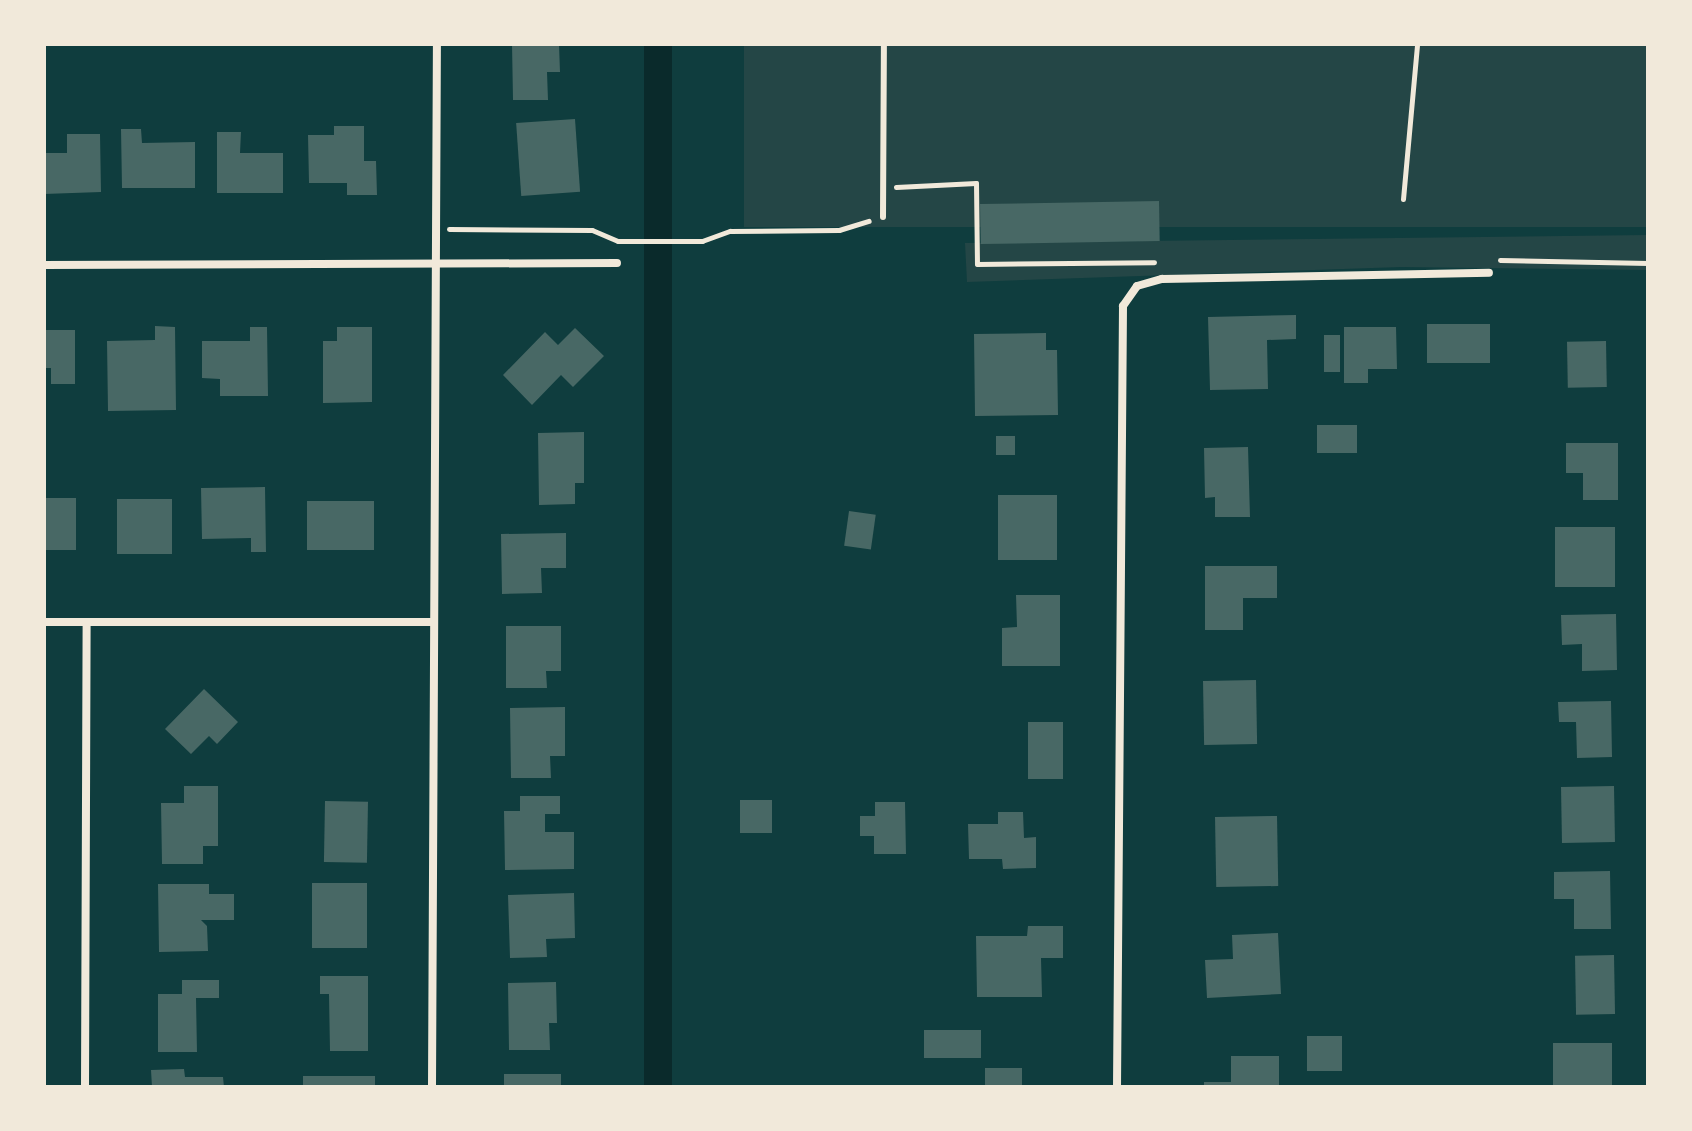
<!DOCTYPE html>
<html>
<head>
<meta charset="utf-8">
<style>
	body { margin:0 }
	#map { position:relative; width:1692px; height:1131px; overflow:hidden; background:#0f3d3e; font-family:"Alegreya Sans",sans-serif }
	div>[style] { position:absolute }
	.green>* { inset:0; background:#244646; transform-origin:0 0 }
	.canal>* { height:28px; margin:-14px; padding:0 14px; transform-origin:14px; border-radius:14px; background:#0a2a2b }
	.building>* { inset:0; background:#486865; transform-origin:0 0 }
	.path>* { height:5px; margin:-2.5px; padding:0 2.5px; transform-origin:2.5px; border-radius:2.5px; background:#f1e9da }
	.service>* { height:6px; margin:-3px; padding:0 3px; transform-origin:3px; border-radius:3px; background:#f1e9da }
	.minor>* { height:8px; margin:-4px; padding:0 4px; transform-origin:4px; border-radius:4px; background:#f1e9da }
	span { translate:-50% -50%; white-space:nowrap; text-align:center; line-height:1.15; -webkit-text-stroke:6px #f1e9da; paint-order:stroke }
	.frame { position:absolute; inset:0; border:46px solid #f1e9da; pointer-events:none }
</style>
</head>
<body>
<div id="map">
	<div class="green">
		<i style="left:744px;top:44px;width:904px;height:183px"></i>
		<i style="clip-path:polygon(1648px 235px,1648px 270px,1401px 267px,967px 282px,965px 243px)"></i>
	</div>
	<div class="canal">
		<i style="left:658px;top:1087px;width:1043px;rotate:-90deg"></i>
	</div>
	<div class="building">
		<i style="clip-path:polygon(512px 44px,559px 44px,560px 72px,547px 72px,548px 100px,513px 100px)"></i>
		<i style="left:575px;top:119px;width:73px;height:59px;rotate:86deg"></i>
		<i style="clip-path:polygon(334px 126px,364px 126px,364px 161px,376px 161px,377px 195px,347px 195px,347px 183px,309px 183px,308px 135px,334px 135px)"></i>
		<i style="clip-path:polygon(121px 129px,141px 129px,142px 143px,195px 142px,195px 188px,122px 188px)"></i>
		<i style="clip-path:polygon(217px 132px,241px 132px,240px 153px,283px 153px,283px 193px,217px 193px)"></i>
		<i style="clip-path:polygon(67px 134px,100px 134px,101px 192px,44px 194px,44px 153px,67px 153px)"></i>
		<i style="left:1159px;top:201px;width:40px;height:179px;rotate:89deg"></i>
		<i style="clip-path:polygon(1296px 315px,1296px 339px,1267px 340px,1268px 389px,1210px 390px,1208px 317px)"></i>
		<i style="left:1490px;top:324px;width:39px;height:63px;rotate:90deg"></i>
		<i style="clip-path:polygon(155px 326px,175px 327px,176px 410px,108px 411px,107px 341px,155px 340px)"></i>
		<i style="clip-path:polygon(250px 327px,267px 327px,268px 396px,220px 396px,220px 379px,202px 378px,202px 341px,250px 341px)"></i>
		<i style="clip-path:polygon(337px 327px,372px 327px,372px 402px,323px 403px,323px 341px,337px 341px)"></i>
		<i style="clip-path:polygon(1344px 327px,1396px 327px,1397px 369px,1368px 369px,1368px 383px,1344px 383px)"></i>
		<i style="clip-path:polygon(575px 328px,604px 356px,573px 387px,561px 375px,532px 405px,503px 375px,545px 332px,558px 345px)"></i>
		<i style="clip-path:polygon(44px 330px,75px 330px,75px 384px,51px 384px,51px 368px,44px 368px)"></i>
		<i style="clip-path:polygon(1046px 333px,1046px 350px,1057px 350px,1058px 415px,975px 416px,974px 334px)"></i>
		<i style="left:1324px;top:335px;width:16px;height:37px"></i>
		<i style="left:1606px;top:341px;width:46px;height:39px;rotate:89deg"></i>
		<i style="left:1317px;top:425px;width:40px;height:28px"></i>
		<i style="clip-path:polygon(584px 432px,584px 483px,575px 483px,575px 504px,539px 505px,538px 433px)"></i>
		<i style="left:996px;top:436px;width:19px;height:19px"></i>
		<i style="clip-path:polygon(1566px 443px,1618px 443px,1618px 500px,1583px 500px,1583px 473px,1566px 473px)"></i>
		<i style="clip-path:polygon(1248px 447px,1250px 517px,1215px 517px,1215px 497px,1205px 498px,1204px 448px)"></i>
		<i style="clip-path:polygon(265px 487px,266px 552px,251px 552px,251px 538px,202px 539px,201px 488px)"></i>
		<i style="left:998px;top:495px;width:59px;height:65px"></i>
		<i style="left:46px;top:498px;width:30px;height:52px"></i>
		<i style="left:172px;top:499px;width:55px;height:55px;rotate:90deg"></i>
		<i style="left:307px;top:501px;width:67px;height:49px"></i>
		<i style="left:849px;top:511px;width:27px;height:35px;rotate:8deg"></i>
		<i style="left:1555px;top:527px;width:60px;height:60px"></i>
		<i style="clip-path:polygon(566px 533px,566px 568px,541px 568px,542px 593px,502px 594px,501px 534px)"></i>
		<i style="clip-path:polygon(1205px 566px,1277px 566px,1277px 598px,1243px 598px,1243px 630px,1205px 630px)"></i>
		<i style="clip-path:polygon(1016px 595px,1060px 595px,1060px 666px,1002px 666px,1002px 628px,1017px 627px)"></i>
		<i style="clip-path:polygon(1616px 614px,1617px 670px,1582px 671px,1582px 644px,1562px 645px,1561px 615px)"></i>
		<i style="clip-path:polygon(506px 626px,561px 626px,561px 671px,546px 671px,547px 688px,506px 688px)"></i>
		<i style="left:1256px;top:680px;width:64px;height:53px;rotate:89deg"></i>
		<i style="clip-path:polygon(204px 689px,238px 722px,217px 744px,209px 736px,191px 754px,165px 729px)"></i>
		<i style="clip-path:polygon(1611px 701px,1612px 757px,1577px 758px,1576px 722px,1559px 722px,1558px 702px)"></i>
		<i style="clip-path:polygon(565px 707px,565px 756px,550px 756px,551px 778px,511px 778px,510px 708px)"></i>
		<i style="left:1028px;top:722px;width:35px;height:57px"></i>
		<i style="clip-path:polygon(184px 786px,218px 786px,218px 846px,203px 846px,203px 864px,162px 864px,161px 803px,184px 803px)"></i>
		<i style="left:1614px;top:786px;width:56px;height:53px;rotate:89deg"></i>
		<i style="clip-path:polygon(520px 796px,560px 796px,560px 814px,545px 814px,545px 832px,574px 832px,574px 869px,505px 870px,504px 811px,520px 811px)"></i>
		<i style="left:740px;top:800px;width:32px;height:33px"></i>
		<i style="left:325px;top:801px;width:43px;height:61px;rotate:1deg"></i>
		<i style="clip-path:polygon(875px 802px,905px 802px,906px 854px,874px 854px,874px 836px,860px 836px,860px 816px,875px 816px)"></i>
		<i style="clip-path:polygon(998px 812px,1023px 812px,1024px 838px,1036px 837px,1036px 868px,1003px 869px,1002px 859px,969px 859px,968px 824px,998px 824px)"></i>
		<i style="left:1277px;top:816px;width:70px;height:62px;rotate:89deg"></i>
		<i style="clip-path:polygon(1610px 871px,1611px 929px,1574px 929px,1574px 899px,1554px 899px,1554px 872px)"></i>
		<i style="left:312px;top:883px;width:55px;height:65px"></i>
		<i style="clip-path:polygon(158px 884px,209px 884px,209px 894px,234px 894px,234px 920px,201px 920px,207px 926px,208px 951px,159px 952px)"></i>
		<i style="clip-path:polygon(574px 893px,575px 938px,546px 939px,547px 957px,510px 958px,508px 895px)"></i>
		<i style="clip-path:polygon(1028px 926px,1063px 926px,1063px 958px,1041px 958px,1042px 997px,977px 997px,976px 936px,1027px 936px)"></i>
		<i style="clip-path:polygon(1278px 933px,1281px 994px,1207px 998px,1205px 960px,1233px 959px,1232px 935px)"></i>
		<i style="left:1614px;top:955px;width:59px;height:39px;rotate:89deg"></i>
		<i style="clip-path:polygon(320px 976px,368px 976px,368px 1051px,330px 1051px,329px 994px,320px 994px)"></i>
		<i style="clip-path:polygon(182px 980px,219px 980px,219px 998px,196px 998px,197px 1052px,158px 1052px,158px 994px,182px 994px)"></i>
		<i style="clip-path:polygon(556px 982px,557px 1023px,549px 1023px,550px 1050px,509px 1050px,508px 983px)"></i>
		<i style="left:981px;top:1030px;width:28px;height:57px;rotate:90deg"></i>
		<i style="left:1307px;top:1036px;width:35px;height:35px"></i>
		<i style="left:1612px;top:1043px;width:44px;height:59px;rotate:90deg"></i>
		<i style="clip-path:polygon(1231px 1056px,1279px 1056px,1279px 1087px,1204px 1087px,1204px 1082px,1231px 1082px)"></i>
		<i style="left:985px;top:1068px;width:37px;height:19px"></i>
		<i style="clip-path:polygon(184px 1069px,185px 1077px,223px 1077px,224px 1087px,152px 1087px,151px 1070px)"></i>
		<i style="left:504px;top:1074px;width:57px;height:13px"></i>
		<i style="left:375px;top:1076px;width:11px;height:72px;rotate:90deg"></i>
	</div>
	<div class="path">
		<i style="left:896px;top:187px;width:80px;rotate:-2.9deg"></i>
		<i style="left:976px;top:183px;width:81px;rotate:89.3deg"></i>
		<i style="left:977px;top:264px;width:177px;rotate:-0.6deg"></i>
		<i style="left:1403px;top:199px;width:156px;rotate:-84.8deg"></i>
		<i style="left:449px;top:229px;width:143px;rotate:0.4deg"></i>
		<i style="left:592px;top:230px;width:28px;rotate:23deg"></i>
		<i style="left:618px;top:241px;width:84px"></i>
		<i style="left:702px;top:241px;width:30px;rotate:-20deg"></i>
		<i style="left:730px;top:231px;width:109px;rotate:-0.5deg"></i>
		<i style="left:839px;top:230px;width:31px;rotate:-17deg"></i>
		<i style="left:1500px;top:260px;width:148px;rotate:1.2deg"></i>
	</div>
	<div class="service">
		<i style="left:883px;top:217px;width:173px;rotate:-89.7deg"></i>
	</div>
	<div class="minor">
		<i style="left:44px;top:265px;width:573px;rotate:-0.2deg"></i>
		<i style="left:44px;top:622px;width:390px"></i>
		<i style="left:85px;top:1087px;width:465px;rotate:-89.8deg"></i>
		<i style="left:432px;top:1087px;width:1043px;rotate:-89.73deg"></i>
		<i style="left:1117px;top:1087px;width:781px;rotate:-89.56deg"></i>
		<i style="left:1123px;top:306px;width:24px;rotate:-55deg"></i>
		<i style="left:1137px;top:286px;width:26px;rotate:-16deg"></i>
		<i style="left:1162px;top:279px;width:327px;rotate:-1.1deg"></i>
	</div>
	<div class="frame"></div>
</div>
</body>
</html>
